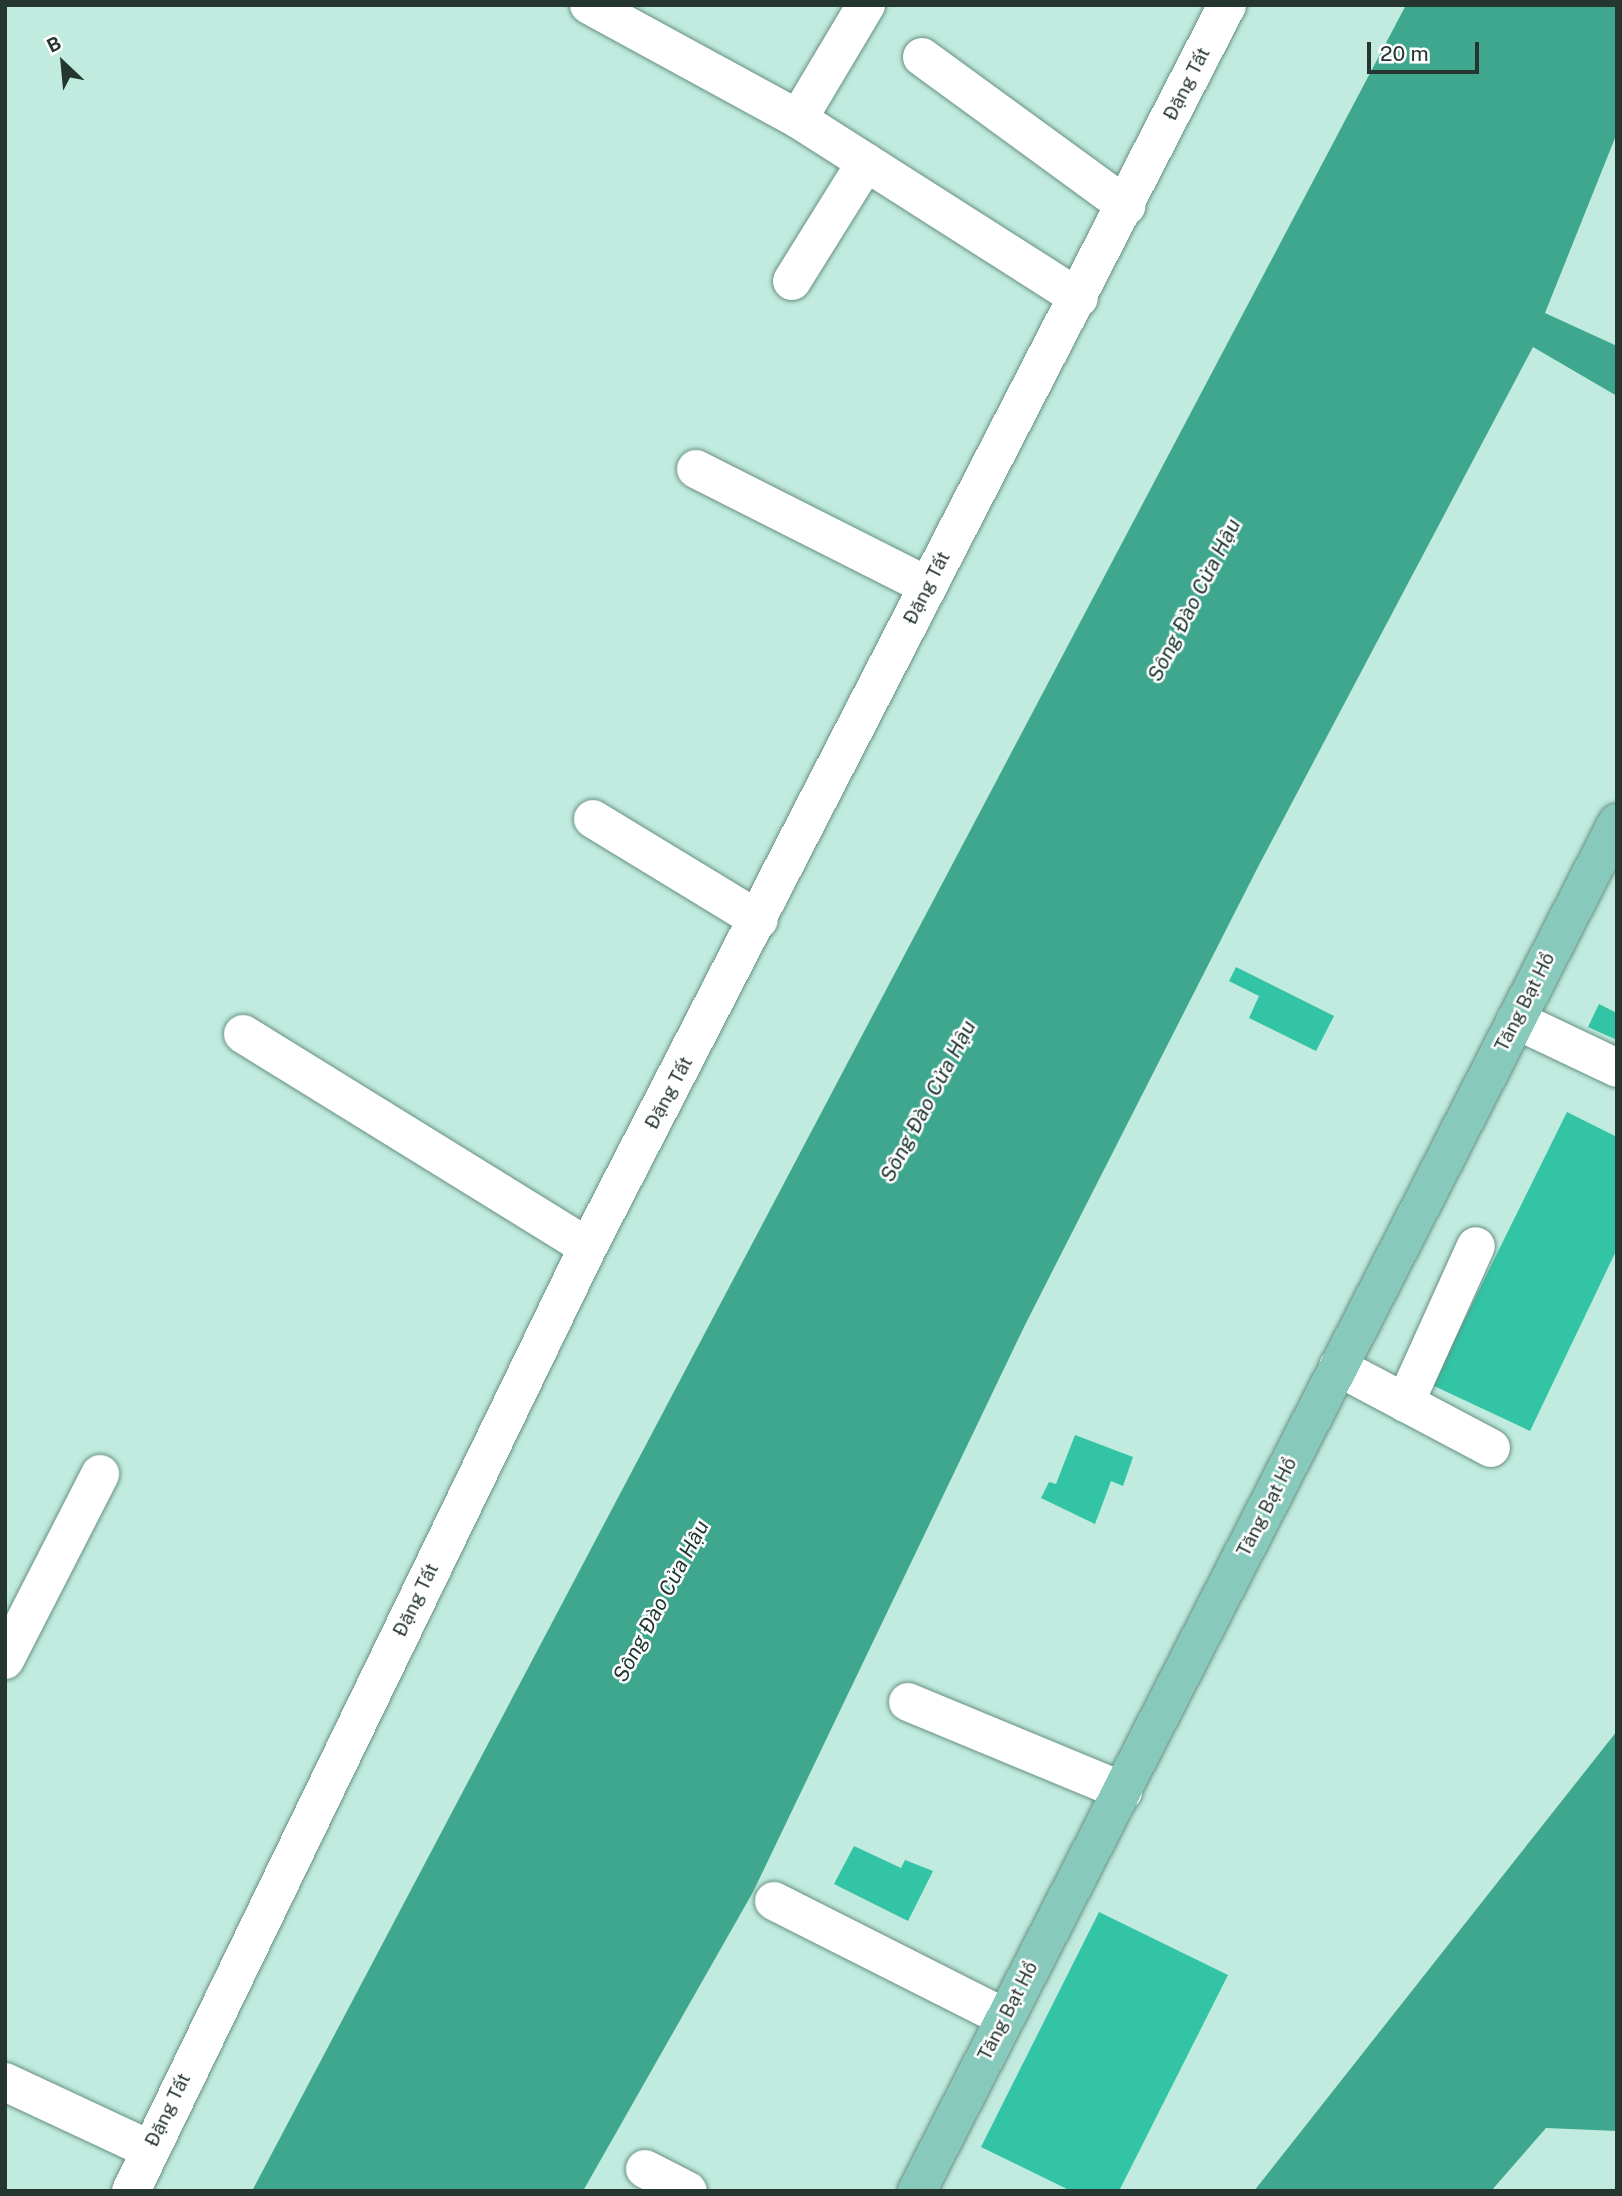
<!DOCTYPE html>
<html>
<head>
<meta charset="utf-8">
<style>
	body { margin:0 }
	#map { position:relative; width:1622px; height:2196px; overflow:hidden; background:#c0ebde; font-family:"Public Sans",sans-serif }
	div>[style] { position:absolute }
	.water>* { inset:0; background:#40a78f }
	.building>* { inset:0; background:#32c4a5 }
	.roads { filter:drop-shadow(0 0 2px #688f84) drop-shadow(0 0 2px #688f84) }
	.minor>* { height:38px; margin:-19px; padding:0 19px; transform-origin:19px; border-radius:19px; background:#fff }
	.major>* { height:38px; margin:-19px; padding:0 19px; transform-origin:19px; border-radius:19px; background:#87cabb }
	span { translate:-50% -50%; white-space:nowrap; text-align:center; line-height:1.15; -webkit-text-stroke:5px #fff; paint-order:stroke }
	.street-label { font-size:19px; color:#253631 }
	.water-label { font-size:21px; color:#203731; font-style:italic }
	.frame { position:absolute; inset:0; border:7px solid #253631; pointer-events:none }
	.north { position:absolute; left:28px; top:28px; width:70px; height:70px; -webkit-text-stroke:5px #fff; paint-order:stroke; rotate:334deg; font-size:19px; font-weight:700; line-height:28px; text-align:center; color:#253631 }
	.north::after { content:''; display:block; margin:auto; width:24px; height:32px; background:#253631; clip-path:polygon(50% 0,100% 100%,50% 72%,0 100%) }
	.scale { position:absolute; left:1367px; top:42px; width:112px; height:32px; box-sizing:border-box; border:4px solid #253631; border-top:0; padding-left:9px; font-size:21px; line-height:24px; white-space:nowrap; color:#253631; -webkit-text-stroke:5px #fff; paint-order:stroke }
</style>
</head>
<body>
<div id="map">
	<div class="water">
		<i style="clip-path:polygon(1406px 5px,1617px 5px,1617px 133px,1545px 313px,1617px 346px,1617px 396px,1533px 347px,1259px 865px,1025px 1325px,753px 1892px,583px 2191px,252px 2191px)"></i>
		<i style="clip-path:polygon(1617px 1731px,1617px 2131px,1546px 2128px,1491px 2191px,1254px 2191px)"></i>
	</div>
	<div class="building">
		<i style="clip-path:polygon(1236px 967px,1334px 1016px,1316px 1051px,1249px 1018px,1259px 996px,1229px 981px)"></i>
		<i style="clip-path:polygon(1599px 1004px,1617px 1013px,1617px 1040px,1588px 1027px)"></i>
		<i style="clip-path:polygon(1567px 1112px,1617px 1137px,1617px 1249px,1530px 1431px,1432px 1385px)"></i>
		<i style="clip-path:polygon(1075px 1435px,1133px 1457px,1123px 1486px,1111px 1481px,1095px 1524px,1041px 1498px,1049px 1482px,1056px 1484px)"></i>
		<i style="clip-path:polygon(854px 1846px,901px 1868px,905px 1860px,933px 1871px,908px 1921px,834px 1884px)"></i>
		<i style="clip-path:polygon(1099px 1912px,1228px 1975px,1119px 2191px,1071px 2191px,981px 2147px)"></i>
	</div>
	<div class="roads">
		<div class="minor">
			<i style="left:589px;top:5px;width:238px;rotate:28.6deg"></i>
			<i style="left:798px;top:119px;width:333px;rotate:32.5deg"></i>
			<i style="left:922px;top:57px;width:253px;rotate:36.1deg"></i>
			<i style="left:798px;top:119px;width:133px;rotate:-59.2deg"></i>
			<i style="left:792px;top:281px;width:140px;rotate:-58.1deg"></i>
			<i style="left:696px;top:469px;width:260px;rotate:26.8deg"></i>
			<i style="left:593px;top:819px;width:194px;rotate:31.3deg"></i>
			<i style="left:1516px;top:1020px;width:112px;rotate:25.4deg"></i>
			<i style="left:243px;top:1034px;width:405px;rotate:31.7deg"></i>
			<i style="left:1338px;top:1367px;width:173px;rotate:27.9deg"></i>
			<i style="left:1405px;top:1403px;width:172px;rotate:-65.7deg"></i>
			<i style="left:5px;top:1660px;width:209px;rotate:-62.9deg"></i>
			<i style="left:908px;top:1702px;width:233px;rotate:22.5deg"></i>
			<i style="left:774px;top:1901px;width:258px;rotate:26.8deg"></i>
			<i style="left:5px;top:2082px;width:159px;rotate:25deg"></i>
			<i style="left:645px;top:2169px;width:48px;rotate:27.1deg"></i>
			<i style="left:131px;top:2191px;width:1049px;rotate:-64.17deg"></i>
			<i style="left:588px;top:1247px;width:1397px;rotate:-62.77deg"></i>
		</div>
		<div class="major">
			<i style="left:917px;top:2191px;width:1537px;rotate:-62.9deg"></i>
		</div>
	</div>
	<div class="street-label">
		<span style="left:1187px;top:84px;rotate:-63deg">Đặng Tất</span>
		<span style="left:927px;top:588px;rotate:-63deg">Đặng Tất</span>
		<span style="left:1525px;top:1002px;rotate:-63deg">Tăng Bạt Hổ</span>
		<span style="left:669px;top:1093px;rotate:-62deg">Đặng Tất</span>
		<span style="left:1267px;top:1507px;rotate:-63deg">Tăng Bạt Hổ</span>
		<span style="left:416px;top:1600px;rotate:-64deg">Đặng Tất</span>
		<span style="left:1008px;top:2011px;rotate:-63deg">Tăng Bạt Hổ</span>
		<span style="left:168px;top:2110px;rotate:-64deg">Đặng Tất</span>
	</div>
	<div class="water-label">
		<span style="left:1194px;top:600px;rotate:-63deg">Sông Đào Cửa Hậu</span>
		<span style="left:928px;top:1101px;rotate:-62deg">Sông Đào Cửa Hậu</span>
		<span style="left:661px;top:1601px;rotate:-62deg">Sông Đào Cửa Hậu</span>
	</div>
	<div class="frame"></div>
	<div class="north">B</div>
	<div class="scale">20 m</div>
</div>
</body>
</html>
